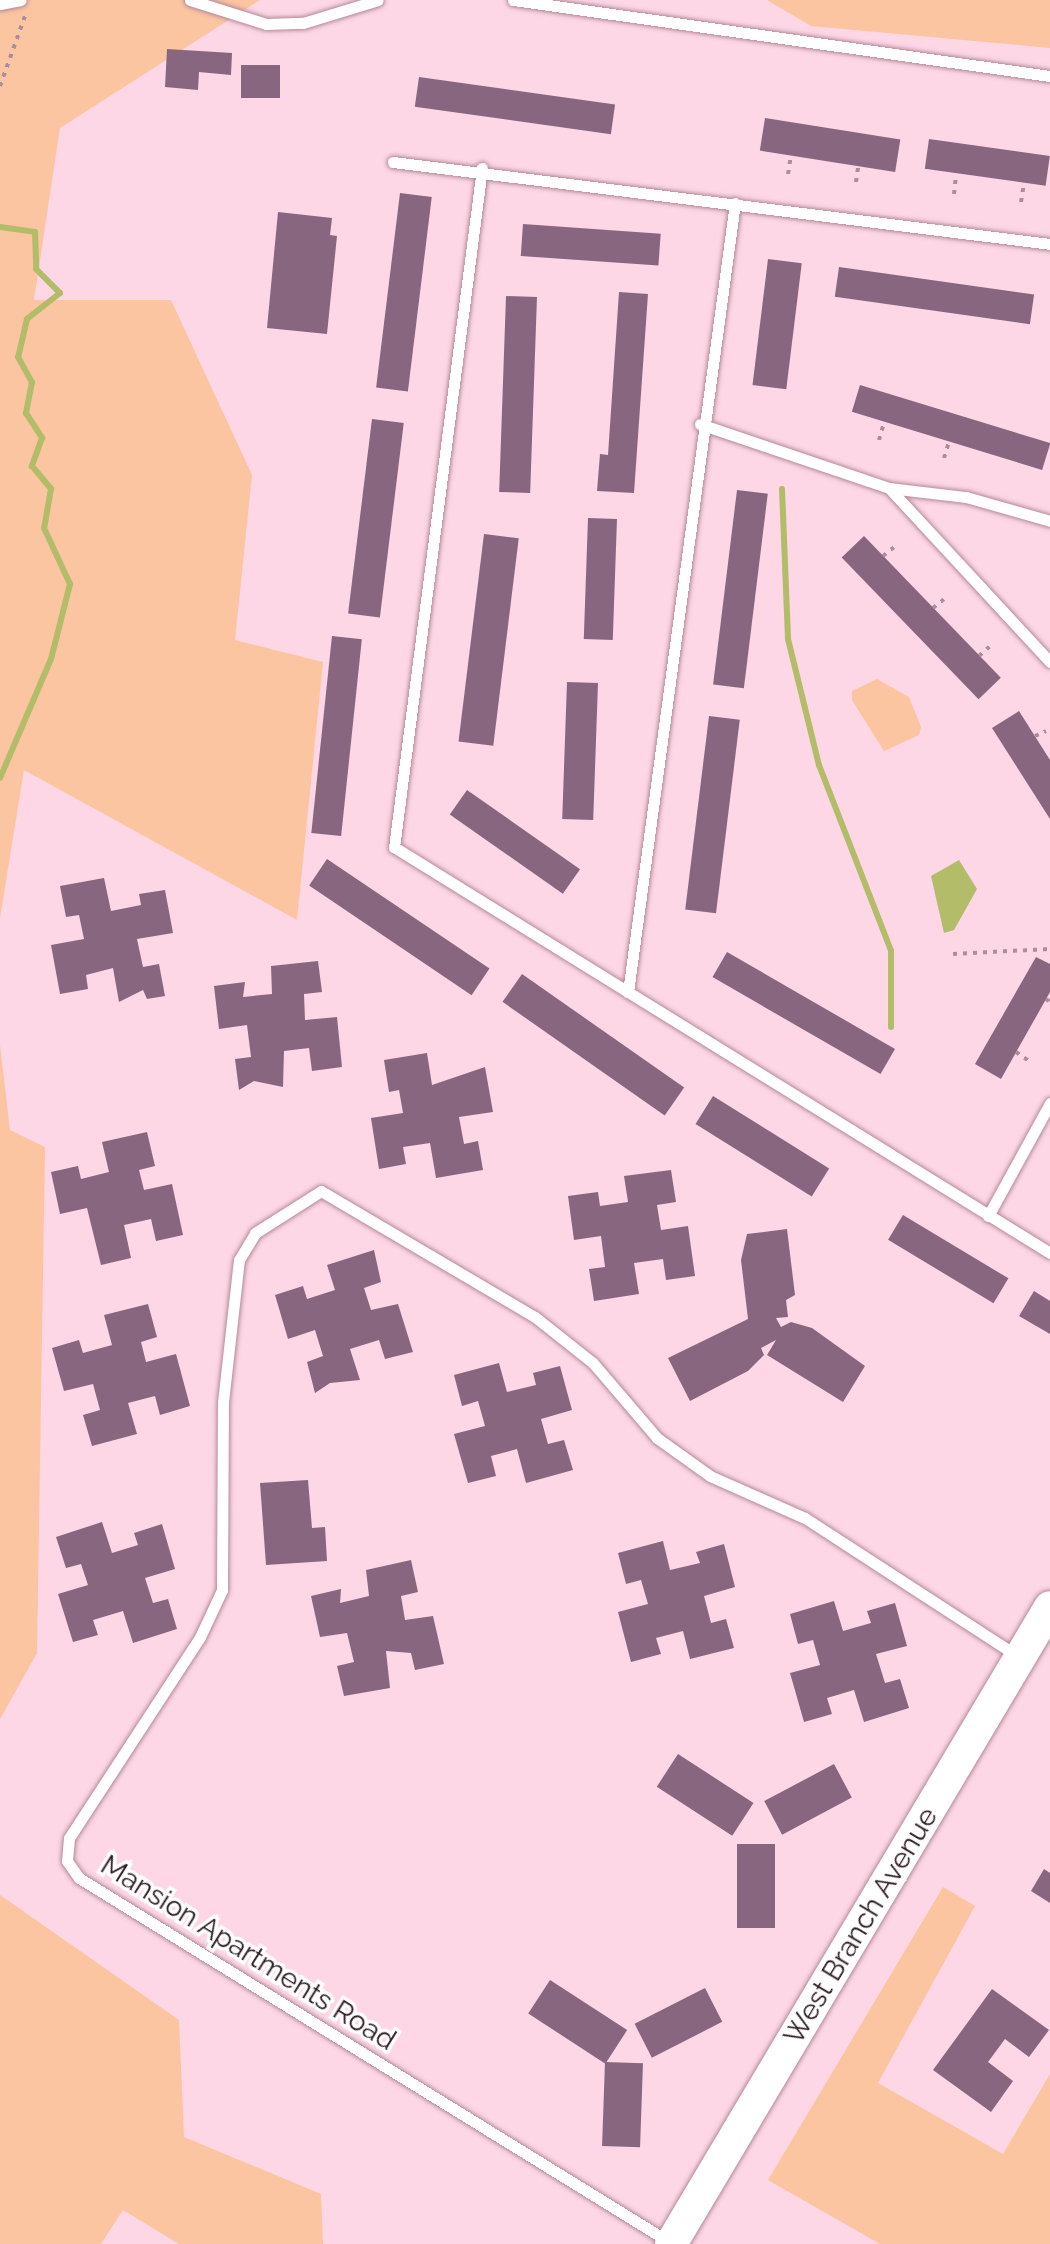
<!DOCTYPE html>
<html>
<head>
<meta charset="utf-8">
<style>
	body { margin:0 }
	#map { position:relative; width:1050px; height:2244px; overflow:hidden; background:#fdd7e5; font-family:Raleway,sans-serif }
	div>[style] { position:absolute }
	.green>* { inset:0; background:#fbc5a1 }
	.water>* { inset:0; background:#b2bc69 }
	.stream>* { height:6px; margin:-3px; padding:0 3px; transform-origin:3px; border-radius:3px; background:#b2bc69 }
	.building>* { inset:0; background:#886680; transform-origin:0 0 }
	.path>* { height:4px; margin-top:-2px; transform-origin:0; background:repeating-linear-gradient(90deg,#ab8e99 0 4px,transparent 0 10px) }
	.roads { filter:drop-shadow(0 0 2px #b48999) drop-shadow(0 0 2px #b48999) }
	.lane>* { height:11px; margin:-5.5px; padding:0 5.5px; transform-origin:5.5px; border-radius:5.5px; background:#fff }
	.secondary>* { height:32px; margin:-16px; padding:0 16px; transform-origin:16px; border-radius:16px; background:#fff }
	span { translate:-50% -50%; white-space:nowrap; text-align:center; line-height:1.15; -webkit-text-stroke:7px #fff; paint-order:stroke }
	.street-label { font-size:28px; color:#2b1a21 }
</style>
</head>
<body>
<div id="map">
	<div class="green">
		<i style="clip-path:polygon(0 0,260px 0,60px 128px,34px 300px,171px 300px,252px 475px,235px 640px,323px 662px,297px 920px,24px 770px,0 918px)"></i>
		<i style="clip-path:polygon(767px 0,1050px 0,1050px 48px,811px 26px)"></i>
		<i style="clip-path:polygon(877px 679px,909px 697px,921px 727px,919px 735px,884px 751px,852px 700px,852px 691px)"></i>
		<i style="clip-path:polygon(0 1045px,10px 1130px,45px 1147px,37px 1653px,0 1719px)"></i>
		<i style="clip-path:polygon(943px 1887px,975px 1906px,878px 2083px,1003px 2154px,1050px 2074px,1050px 2244px,880px 2244px,768px 2180px)"></i>
		<i style="clip-path:polygon(0 1895px,179px 2020px,184px 2137px,321px 2194px,323px 2244px,179px 2244px,123px 2210px,101px 2244px,0 2244px)"></i>
	</div>
	<div class="water">
		<i style="clip-path:polygon(959px 860px,977px 889px,954px 930px,944px 933px,931px 876px)"></i>
	</div>
	<div class="stream">
		<i style="left:0;top:227px;width:35px;rotate:8deg"></i>
		<i style="left:35px;top:232px;width:37px;rotate:88deg"></i>
		<i style="left:36px;top:269px;width:34px;rotate:45deg"></i>
		<i style="left:60px;top:293px;width:42px;rotate:141.8deg"></i>
		<i style="left:27px;top:319px;width:39px;rotate:103deg"></i>
		<i style="left:18px;top:357px;width:29px;rotate:61deg"></i>
		<i style="left:32px;top:382px;width:32px;rotate:101deg"></i>
		<i style="left:26px;top:413px;width:30px;rotate:57deg"></i>
		<i style="left:42px;top:438px;width:30px;rotate:110deg"></i>
		<i style="left:32px;top:466px;width:30px;rotate:50deg"></i>
		<i style="left:51px;top:489px;width:40px;rotate:100deg"></i>
		<i style="left:44px;top:528px;width:62px;rotate:65.1deg"></i>
		<i style="left:70px;top:584px;width:77px;rotate:104.2deg"></i>
		<i style="left:51px;top:659px;width:129px;rotate:113.2deg"></i>
		<i style="left:782px;top:489px;width:150px;rotate:87.7deg"></i>
		<i style="left:788px;top:639px;width:130px;rotate:76.2deg"></i>
		<i style="left:819px;top:765px;width:199px;rotate:68.8deg"></i>
		<i style="left:891px;top:951px;width:76px;rotate:90deg"></i>
	</div>
	<div class="building">
		<i style="clip-path:polygon(167px 49px,232px 53px,231px 75px,199px 72px,198px 90px,165px 87px)"></i>
		<i style="left:241px;top:65px;width:39px;height:33px"></i>
		<i style="left:419px;top:77px;width:198px;height:30px;rotate:8deg"></i>
		<i style="left:765px;top:118px;width:137px;height:33px;rotate:9deg"></i>
		<i style="left:929px;top:139px;width:122px;height:30px;rotate:8deg"></i>
		<i style="left:400px;top:193px;width:32px;height:196px;rotate:7deg"></i>
		<i style="clip-path:polygon(278px 212px,332px 218px,330px 235px,337px 236px,327px 334px,267px 328px)"></i>
		<i style="left:523px;top:224px;width:138px;height:32px;rotate:4deg"></i>
		<i style="left:768px;top:259px;width:34px;height:127px;rotate:7deg"></i>
		<i style="left:839px;top:267px;width:197px;height:30px;rotate:8deg"></i>
		<i style="clip-path:polygon(619px 292px,648px 294px,634px 493px,597px 491px,600px 454px,608px 455px)"></i>
		<i style="left:506px;top:296px;width:31px;height:196px;rotate:2deg"></i>
		<i style="left:860px;top:385px;width:199px;height:28px;rotate:17deg"></i>
		<i style="left:372px;top:419px;width:32px;height:196px;rotate:7deg"></i>
		<i style="left:737px;top:490px;width:31px;height:196px;rotate:7deg"></i>
		<i style="left:588px;top:518px;width:29px;height:121px;rotate:2deg"></i>
		<i style="left:484px;top:534px;width:35px;height:209px;rotate:7deg"></i>
		<i style="left:864px;top:536px;width:197px;height:31px;rotate:46deg"></i>
		<i style="left:332px;top:636px;width:30px;height:198px;rotate:6deg"></i>
		<i style="left:567px;top:682px;width:31px;height:137px;rotate:2deg"></i>
		<i style="clip-path:polygon(1019px 711px,1050px 760px,1050px 819px,992px 728px)"></i>
		<i style="left:709px;top:716px;width:31px;height:195px;rotate:7deg"></i>
		<i style="left:467px;top:790px;width:138px;height:30px;rotate:35deg"></i>
		<i style="left:327px;top:859px;width:196px;height:32px;rotate:34deg"></i>
		<i style="clip-path:polygon(104px 878px,111px 911px,141px 905px,139px 894px,165px 890px,173px 933px,137px 939px,143px 967px,159px 964px,165px 996px,147px 999px,143px 990px,119px 1002px,113px 968px,86px 975px,88px 989px,60px 994px,51px 945px,84px 939px,79px 915px,66px 917px,60px 886px)"></i>
		<i style="left:727px;top:952px;width:194px;height:29px;rotate:30deg"></i>
		<i style="clip-path:polygon(1036px 957px,1050px 964px,1050px 992px,1001px 1079px,975px 1064px)"></i>
		<i style="clip-path:polygon(318px 961px,322px 992px,304px 994px,305px 1020px,337px 1017px,342px 1067px,312px 1071px,309px 1048px,284px 1051px,283px 1087px,254px 1081px,239px 1090px,235px 1059px,251px 1057px,247px 1025px,219px 1029px,214px 986px,245px 982px,243px 997px,272px 994px,271px 966px)"></i>
		<i style="left:522px;top:974px;width:198px;height:34px;rotate:35deg"></i>
		<i style="clip-path:polygon(427px 1053px,432px 1085px,485px 1067px,493px 1112px,459px 1117px,464px 1144px,478px 1141px,483px 1170px,436px 1178px,430px 1143px,403px 1147px,406px 1164px,379px 1169px,371px 1118px,403px 1113px,399px 1090px,389px 1092px,384px 1060px)"></i>
		<i style="left:713px;top:1096px;width:137px;height:33px;rotate:32deg"></i>
		<i style="clip-path:polygon(147px 1132px,155px 1166px,139px 1170px,144px 1190px,172px 1184px,183px 1235px,156px 1241px,151px 1219px,124px 1225px,131px 1258px,101px 1265px,87px 1208px,60px 1214px,51px 1172px,78px 1166px,81px 1179px,109px 1172px,102px 1142px)"></i>
		<i style="clip-path:polygon(671px 1170px,676px 1202px,657px 1205px,661px 1230px,688px 1226px,695px 1276px,666px 1280px,663px 1259px,634px 1263px,639px 1294px,594px 1301px,589px 1269px,605px 1267px,601px 1236px,574px 1240px,568px 1196px,598px 1192px,600px 1206px,628px 1202px,624px 1176px)"></i>
		<i style="left:903px;top:1215px;width:123px;height:29px;rotate:31deg"></i>
		<i style="clip-path:polygon(787px 1229px,795px 1295px,786px 1300px,788px 1317px,776px 1318px,781px 1327px,791px 1322px,812px 1328px,865px 1366px,843px 1402px,767px 1355px,776px 1340px,761px 1348px,764px 1355px,748px 1371px,690px 1401px,668px 1358px,748px 1319px,741px 1260px,747px 1234px)"></i>
		<i style="clip-path:polygon(374px 1250px,381px 1282px,364px 1288px,371px 1310px,398px 1304px,413px 1352px,385px 1359px,379px 1340px,350px 1349px,360px 1380px,330px 1383px,315px 1393px,307px 1362px,323px 1356px,315px 1330px,288px 1339px,275px 1295px,303px 1286px,307px 1299px,335px 1290px,327px 1265px)"></i>
		<i style="clip-path:polygon(1034px 1291px,1050px 1301px,1050px 1334px,1019px 1316px)"></i>
		<i style="clip-path:polygon(148px 1304px,157px 1337px,141px 1342px,146px 1362px,176px 1354px,190px 1406px,160px 1415px,155px 1396px,128px 1403px,137px 1434px,92px 1446px,83px 1415px,100px 1410px,93px 1384px,64px 1391px,52px 1348px,79px 1340px,83px 1353px,112px 1345px,104px 1315px)"></i>
		<i style="clip-path:polygon(499px 1363px,507px 1392px,536px 1385px,533px 1373px,560px 1366px,572px 1410px,541px 1419px,548px 1444px,564px 1440px,573px 1470px,526px 1483px,517px 1449px,491px 1456px,496px 1476px,468px 1483px,454px 1434px,485px 1426px,478px 1401px,462px 1406px,454px 1375px)"></i>
		<i style="clip-path:polygon(308px 1480px,312px 1528px,325px 1527px,327px 1561px,266px 1565px,260px 1483px)"></i>
		<i style="clip-path:polygon(102px 1522px,112px 1553px,138px 1545px,134px 1533px,162px 1524px,175px 1569px,145px 1578px,153px 1603px,168px 1599px,177px 1629px,133px 1643px,123px 1611px,93px 1620px,98px 1635px,73px 1642px,58px 1594px,88px 1585px,81px 1564px,66px 1568px,56px 1537px)"></i>
		<i style="clip-path:polygon(663px 1541px,670px 1570px,700px 1563px,696px 1552px,724px 1544px,735px 1587px,704px 1596px,711px 1623px,726px 1619px,734px 1648px,690px 1659px,683px 1631px,656px 1638px,661px 1654px,631px 1662px,618px 1612px,648px 1604px,641px 1580px,626px 1584px,618px 1553px)"></i>
		<i style="clip-path:polygon(411px 1560px,418px 1592px,401px 1596px,405px 1620px,433px 1616px,444px 1664px,415px 1670px,411px 1653px,386px 1651px,390px 1688px,344px 1696px,337px 1666px,354px 1662px,347px 1633px,320px 1637px,311px 1596px,341px 1589px,340px 1603px,369px 1596px,366px 1570px)"></i>
		<i style="clip-path:polygon(834px 1601px,843px 1631px,871px 1623px,867px 1611px,895px 1603px,907px 1646px,876px 1654px,885px 1683px,900px 1679px,909px 1708px,864px 1722px,854px 1690px,827px 1698px,832px 1714px,804px 1722px,790px 1673px,820px 1665px,813px 1640px,798px 1644px,790px 1614px)"></i>
		<i style="left:678px;top:1754px;width:90px;height:39px;rotate:33deg"></i>
		<i style="left:834px;top:1764px;width:38px;height:79px;rotate:62deg"></i>
		<i style="left:737px;top:1844px;width:38px;height:84px"></i>
		<i style="clip-path:polygon(1044px 1869px,1050px 1873px,1050px 1903px,1031px 1891px)"></i>
		<i style="left:550px;top:1980px;width:92px;height:40px;rotate:33deg"></i>
		<i style="left:705px;top:1988px;width:38px;height:79px;rotate:63deg"></i>
		<i style="clip-path:polygon(992px 1989px,1049px 2030px,1029px 2057px,1005px 2039px,988px 2062px,1013px 2081px,991px 2112px,933px 2070px)"></i>
		<i style="left:605px;top:2062px;width:38px;height:84px;rotate:2deg"></i>
	</div>
	<div class="path">
		<i style="left:0;top:86px;width:77px;rotate:-70.4deg"></i>
		<i style="left:788px;top:174px;width:18px;rotate:-81deg"></i>
		<i style="left:856px;top:182px;width:15px;rotate:-82deg"></i>
		<i style="left:954px;top:194px;width:20px;rotate:-84deg"></i>
		<i style="left:1021px;top:202px;width:19px;rotate:-81deg"></i>
		<i style="left:879px;top:440px;width:19px;rotate:-74deg"></i>
		<i style="left:944px;top:458px;width:17px;rotate:-73deg"></i>
		<i style="left:883px;top:556px;width:14px;rotate:-39deg"></i>
		<i style="left:933px;top:608px;width:14px;rotate:-39deg"></i>
		<i style="left:979px;top:656px;width:15px;rotate:-42deg"></i>
		<i style="left:1035px;top:736px;width:12px;rotate:-24deg"></i>
		<i style="left:953px;top:954px;width:97px;rotate:-3deg"></i>
		<i style="left:1046px;top:999px;width:5px;rotate:37deg"></i>
		<i style="left:1016px;top:1052px;width:16px;rotate:35deg"></i>
	</div>
	<div class="roads">
		<div class="lane">
			<i style="left:190px;top:0;width:80px;rotate:17.5deg"></i>
			<i style="left:266px;top:24px;width:37px;rotate:-2deg"></i>
			<i style="left:303px;top:23px;width:78px;rotate:-17deg"></i>
			<i style="left:513px;top:0;width:542px;rotate:8.06deg"></i>
			<i style="left:0;top:4px;width:21px;rotate:-11deg"></i>
			<i style="left:393px;top:162px;width:662px;rotate:7.11deg"></i>
			<i style="left:482px;top:168px;width:685px;rotate:97.38deg"></i>
			<i style="left:394px;top:847px;width:771px;rotate:31.75deg"></i>
			<i style="left:700px;top:424px;width:200px;rotate:18.7deg"></i>
			<i style="left:889px;top:488px;width:237px;rotate:47.2deg"></i>
			<i style="left:889px;top:488px;width:78px;rotate:6.7deg"></i>
			<i style="left:966px;top:497px;width:87px;rotate:15.9deg"></i>
			<i style="left:628px;top:992px;width:796px;rotate:-82.28deg"></i>
			<i style="left:988px;top:1216px;width:129px;rotate:-61.2deg"></i>
			<i style="left:671px;top:2243px;width:695px;rotate:-148.34deg"></i>
			<i style="left:79px;top:1878px;width:21px;rotate:-125deg"></i>
			<i style="left:67px;top:1861px;width:23px;rotate:-85deg"></i>
			<i style="left:69px;top:1838px;width:240px;rotate:-56.9deg"></i>
			<i style="left:200px;top:1637px;width:52px;rotate:-64.9deg"></i>
			<i style="left:222px;top:1590px;width:188px;rotate:-89.7deg"></i>
			<i style="left:223px;top:1402px;width:143px;rotate:-83.6deg"></i>
			<i style="left:239px;top:1260px;width:31px;rotate:-59deg"></i>
			<i style="left:255px;top:1233px;width:78px;rotate:-32.5deg"></i>
			<i style="left:321px;top:1191px;width:248px;rotate:30.5deg"></i>
			<i style="left:535px;top:1317px;width:74px;rotate:38.4deg"></i>
			<i style="left:593px;top:1363px;width:99px;rotate:49.5deg"></i>
			<i style="left:657px;top:1438px;width:65px;rotate:35.6deg"></i>
			<i style="left:710px;top:1476px;width:104px;rotate:23.9deg"></i>
			<i style="left:805px;top:1518px;width:255px;rotate:33deg"></i>
		</div>
		<div class="secondary">
			<i style="left:671px;top:2244px;width:741px;rotate:-59.25deg"></i>
		</div>
	</div>
	<div class="street-label">
		<span style="left:861px;top:1926px;rotate:-59deg">West Branch Avenue</span>
		<span style="left:248px;top:1953px;rotate:32deg">Mansion Apartments Road</span>
	</div>
</div>
</body>
</html>
